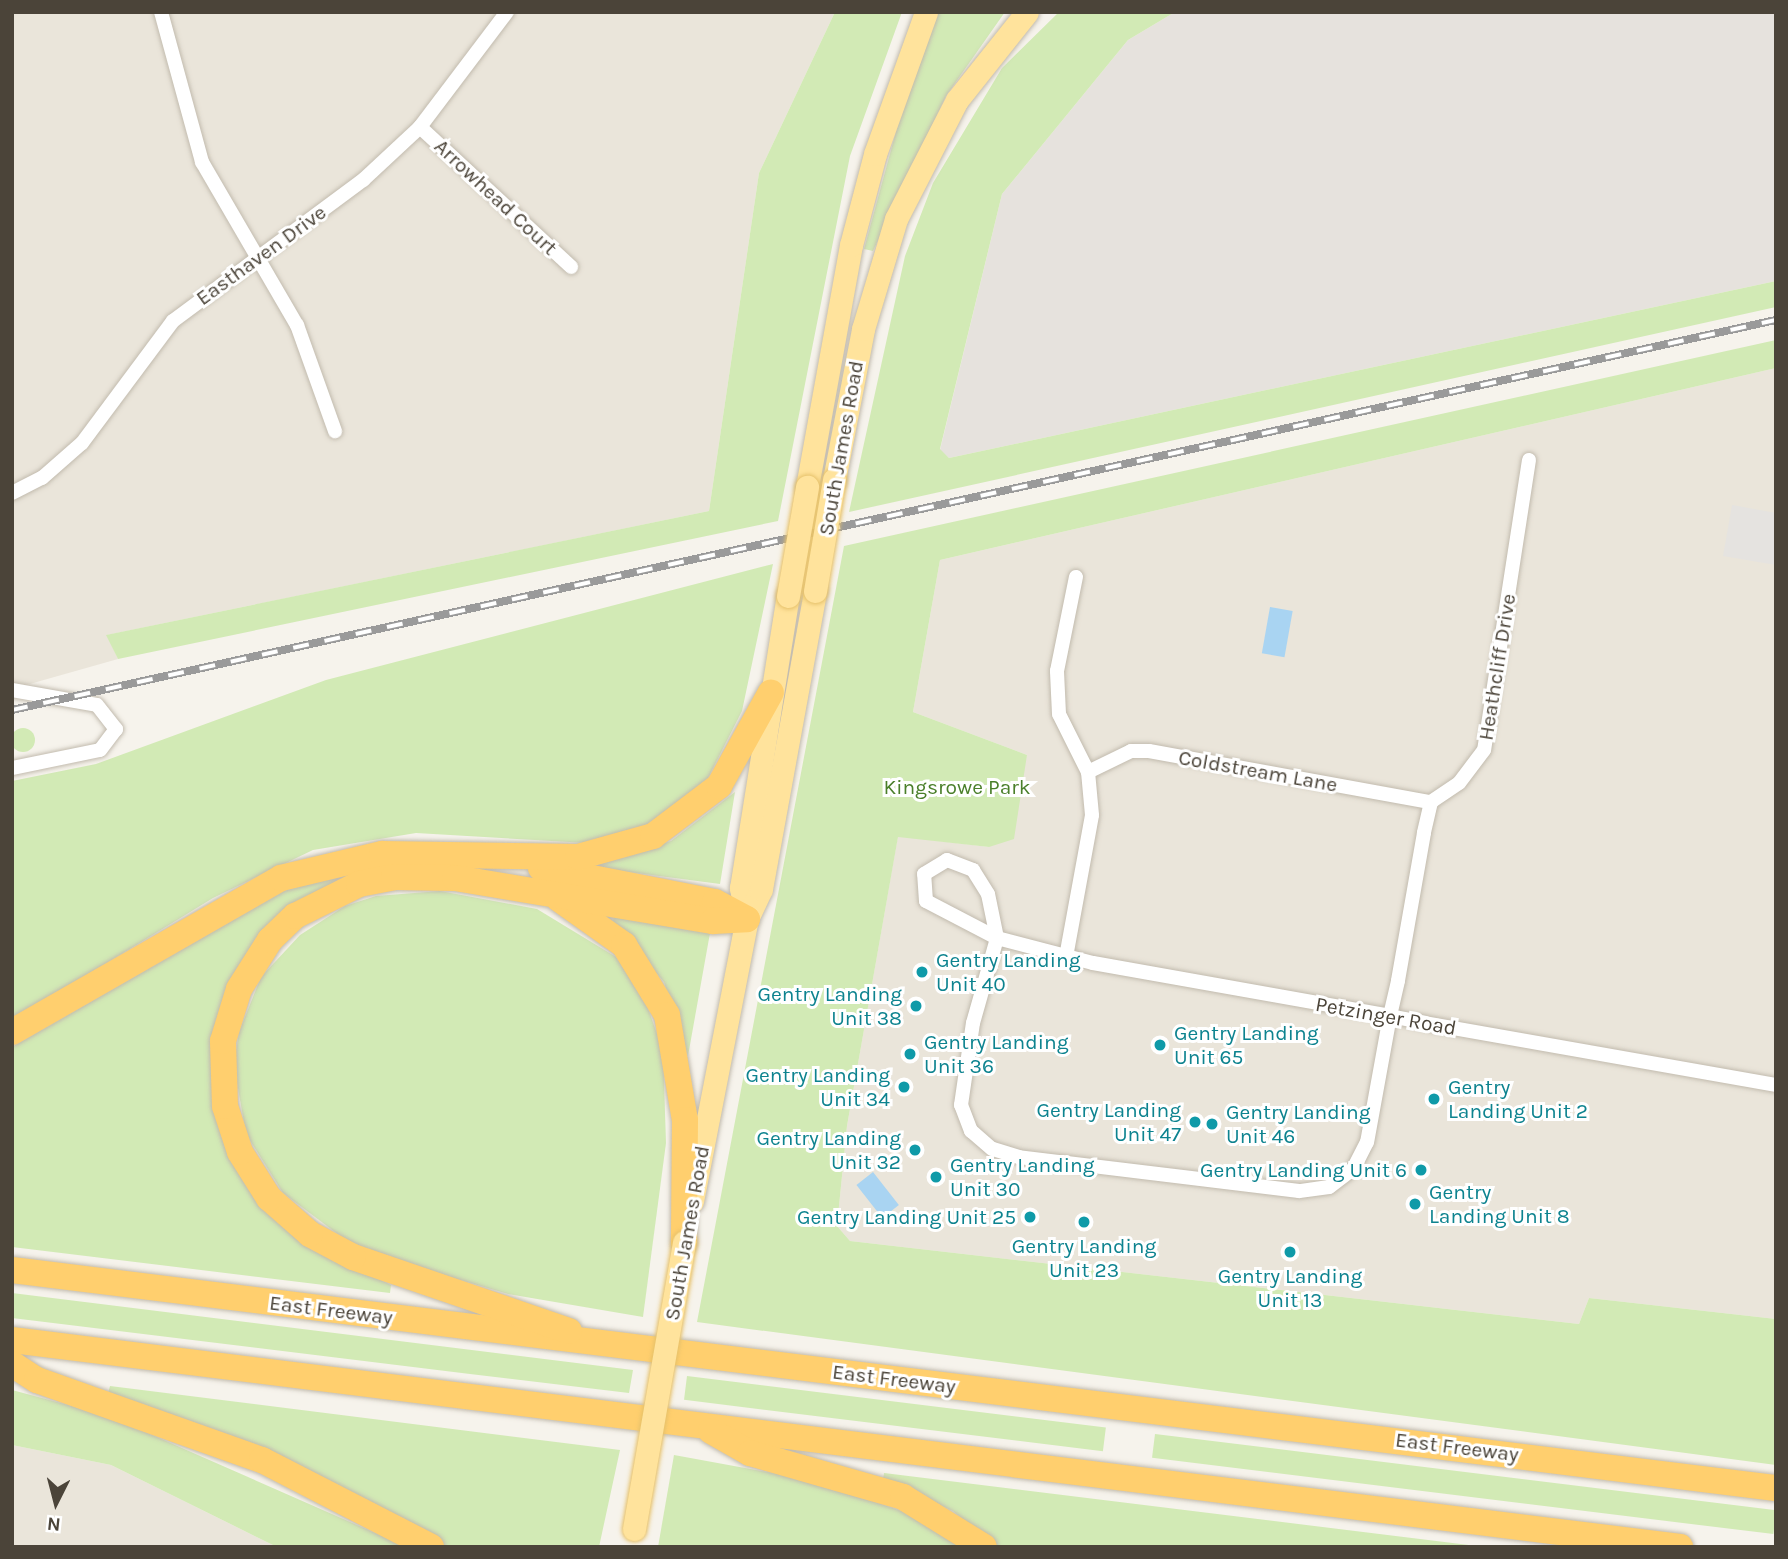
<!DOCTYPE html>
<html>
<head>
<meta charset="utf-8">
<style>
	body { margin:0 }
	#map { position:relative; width:1788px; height:1559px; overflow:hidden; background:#f6f3ec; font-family:Karla,sans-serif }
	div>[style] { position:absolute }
	.residential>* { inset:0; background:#eae5da }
	.industrial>* { inset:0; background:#e6e2dd }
	.green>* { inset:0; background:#d2eab5; transform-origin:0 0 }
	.round { border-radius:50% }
	.parking>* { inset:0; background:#e5e3e0 }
	.water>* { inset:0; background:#a9d4f2; transform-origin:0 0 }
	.roads { filter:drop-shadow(0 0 2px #c2bbae) drop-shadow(0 0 2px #c2bbae) }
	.minor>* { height:14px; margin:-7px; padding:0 7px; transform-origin:7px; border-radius:7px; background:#fff }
	.primary>* { height:23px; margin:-11.5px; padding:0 11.5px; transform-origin:11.5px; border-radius:11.5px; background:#ffe39c }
	.motorway>* { height:26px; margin:-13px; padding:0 13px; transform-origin:13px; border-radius:13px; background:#ffcf6e }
	.rail>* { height:8px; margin-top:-4px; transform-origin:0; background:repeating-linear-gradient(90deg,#fff 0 16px,#9a9a9a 0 32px); box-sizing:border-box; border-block:2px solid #9a9a9a }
	.bridges { filter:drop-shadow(0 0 2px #e6c16a) drop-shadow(0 0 2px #e6c16a) }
	.primary-bridge>* { height:23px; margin:-11.5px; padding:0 11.5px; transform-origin:11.5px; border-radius:11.5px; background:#ffe39c }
	.dots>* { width:19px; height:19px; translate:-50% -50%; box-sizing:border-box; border:4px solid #fff; border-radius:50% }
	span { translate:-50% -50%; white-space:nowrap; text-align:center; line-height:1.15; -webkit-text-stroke:6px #fff; paint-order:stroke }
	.street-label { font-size:21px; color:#4b4439 }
	.park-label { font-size:21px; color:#4a7f2a }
	.culture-label { font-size:21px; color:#0d838f }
	.left { translate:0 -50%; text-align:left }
	.right { translate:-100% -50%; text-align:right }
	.frame { position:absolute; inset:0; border:14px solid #4b4439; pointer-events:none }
	.north { position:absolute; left:21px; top:1468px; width:70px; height:70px; -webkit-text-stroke:5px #fff; paint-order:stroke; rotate:186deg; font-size:19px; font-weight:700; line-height:28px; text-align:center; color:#4b4439 }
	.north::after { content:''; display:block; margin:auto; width:24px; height:32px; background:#4b4439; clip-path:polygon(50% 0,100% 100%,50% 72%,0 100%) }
</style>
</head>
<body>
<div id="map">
	<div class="residential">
		<i style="clip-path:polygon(12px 12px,835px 12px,759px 173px,709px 511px,107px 635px,118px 659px,12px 689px)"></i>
		<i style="clip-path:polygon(1776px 368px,1776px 1319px,1589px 1298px,1579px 1324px,850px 1241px,837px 1226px,847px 1126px,898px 836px,989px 847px,1027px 755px,913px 712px,940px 560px)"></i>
		<i style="clip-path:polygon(12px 1445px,111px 1465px,277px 1547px,12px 1547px)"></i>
	</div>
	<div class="industrial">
		<i style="clip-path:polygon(1175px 12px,1776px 12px,1776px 281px,949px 458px,940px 450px,1002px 194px,1128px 40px)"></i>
	</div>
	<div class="green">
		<i style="clip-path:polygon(835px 12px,902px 12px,850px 156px,778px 521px,118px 659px,106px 635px,709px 511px,759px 173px)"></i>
		<i style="clip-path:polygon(936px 12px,1005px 12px,946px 96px,873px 251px,864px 249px,903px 106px)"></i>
		<i style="clip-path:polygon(1059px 12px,1175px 12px,1128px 40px,1002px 194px,940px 449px,949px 458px,1776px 281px,1776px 307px,849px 512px,905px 256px,933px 183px,1002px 68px)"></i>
		<i style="clip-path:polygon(1776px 340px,1776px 368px,940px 560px,913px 712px,1027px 755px,1014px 839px,989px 847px,898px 837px,847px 1126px,837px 1226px,850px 1241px,1579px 1324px,1589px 1298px,1776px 1319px,1776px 1465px,697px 1322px,844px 546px)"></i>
		<i style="clip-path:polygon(773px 564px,742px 711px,708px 778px,655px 822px,587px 843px,416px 833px,313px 850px,213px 898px,12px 1021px,12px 781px,96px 764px,326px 680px)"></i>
		<i class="round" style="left:11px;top:728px;width:24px;height:24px"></i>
		<i style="clip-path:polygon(735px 792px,720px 884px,591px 867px,671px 841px)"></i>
		<i style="clip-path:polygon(347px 872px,349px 879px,275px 923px,211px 1078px,302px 1242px,391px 1285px,390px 1293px,12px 1247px,12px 1047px,284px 891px)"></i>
		<i style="clip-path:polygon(440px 891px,537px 909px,616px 957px,643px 994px,663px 1051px,666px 1143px,643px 1317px,508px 1294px,359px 1250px,283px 1193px,246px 1134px,234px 1065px,239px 1032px,261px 977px,300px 935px,345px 906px,376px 896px)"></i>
		<i style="clip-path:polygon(614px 915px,710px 933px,688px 1056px,664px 982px,613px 922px)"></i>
		<i style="clip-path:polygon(12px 1293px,633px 1370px,629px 1393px,470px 1374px,12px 1318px)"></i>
		<i style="left:687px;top:1376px;width:422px;height:24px;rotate:7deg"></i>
		<i style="clip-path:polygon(110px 1386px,620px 1450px,599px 1547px,444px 1547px,401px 1517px,108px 1393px)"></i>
		<i style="clip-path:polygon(12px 1390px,109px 1416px,407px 1547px,277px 1547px,111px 1465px,12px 1445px)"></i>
		<i style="left:1155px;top:1434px;width:626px;height:24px;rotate:7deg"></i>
		<i style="clip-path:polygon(674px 1455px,789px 1476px,861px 1497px,904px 1512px,963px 1547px,658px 1547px)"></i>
		<i style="clip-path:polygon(884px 1473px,1485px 1547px,996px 1547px,953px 1511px,883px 1480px)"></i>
	</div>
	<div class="parking">
		<i style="clip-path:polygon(1732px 505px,1776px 513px,1776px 565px,1723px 556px)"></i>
	</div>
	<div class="water">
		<i style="left:1270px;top:607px;width:23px;height:47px;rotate:10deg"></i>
		<i style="left:873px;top:1172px;width:42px;height:21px;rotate:52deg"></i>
	</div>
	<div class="roads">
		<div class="minor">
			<i style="left:161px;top:12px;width:156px;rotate:74.7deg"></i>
			<i style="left:202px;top:162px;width:189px;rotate:59.8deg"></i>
			<i style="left:297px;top:325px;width:113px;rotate:70.3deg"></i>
			<i style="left:420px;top:127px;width:206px;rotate:42.8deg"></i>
			<i style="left:1529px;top:460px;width:293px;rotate:98.8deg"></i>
			<i style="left:1484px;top:750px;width:41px;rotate:127.1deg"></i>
			<i style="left:1459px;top:783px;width:34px;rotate:146deg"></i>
			<i style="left:1431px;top:802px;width:32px;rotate:103deg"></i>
			<i style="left:1424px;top:833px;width:150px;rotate:100deg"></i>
			<i style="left:1398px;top:981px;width:36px;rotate:103deg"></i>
			<i style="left:1390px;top:1016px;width:128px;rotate:100.3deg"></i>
			<i style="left:1367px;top:1142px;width:30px;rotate:117deg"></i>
			<i style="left:1353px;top:1169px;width:30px;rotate:143deg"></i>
			<i style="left:1329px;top:1187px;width:30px;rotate:172deg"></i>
			<i style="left:1299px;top:1191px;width:282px;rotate:-173.1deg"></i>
			<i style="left:1019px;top:1157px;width:28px;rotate:-163deg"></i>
			<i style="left:992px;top:1149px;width:28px;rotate:-139deg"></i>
			<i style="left:971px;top:1131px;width:28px;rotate:-111deg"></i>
			<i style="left:961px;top:1105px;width:83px;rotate:-81.7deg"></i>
			<i style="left:973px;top:1023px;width:88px;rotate:-74.2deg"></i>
			<i style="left:997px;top:938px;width:99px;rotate:14.6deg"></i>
			<i style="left:1093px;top:963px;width:302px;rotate:10.1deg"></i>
			<i style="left:1390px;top:1016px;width:36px;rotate:11deg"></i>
			<i style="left:1425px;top:1023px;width:356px;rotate:10deg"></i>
			<i style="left:12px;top:493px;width:34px;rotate:-27deg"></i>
			<i style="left:42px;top:478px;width:53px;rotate:-41.2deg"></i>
			<i style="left:82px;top:443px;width:152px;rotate:-53.3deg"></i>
			<i style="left:173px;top:321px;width:237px;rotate:-36.6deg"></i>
			<i style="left:363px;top:180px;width:78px;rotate:-42.9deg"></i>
			<i style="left:420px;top:127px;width:144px;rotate:-52.9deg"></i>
			<i style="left:12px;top:690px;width:86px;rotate:10deg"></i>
			<i style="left:97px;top:705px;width:31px;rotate:52deg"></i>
			<i style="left:116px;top:729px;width:26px;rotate:127deg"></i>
			<i style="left:100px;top:750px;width:90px;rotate:168.4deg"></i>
			<i style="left:1088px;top:772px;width:48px;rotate:-26deg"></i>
			<i style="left:1131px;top:751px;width:18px"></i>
			<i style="left:1149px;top:751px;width:287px;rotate:10.3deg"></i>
			<i style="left:947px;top:860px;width:28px;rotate:21deg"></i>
			<i style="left:973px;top:870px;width:28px;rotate:58deg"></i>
			<i style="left:988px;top:894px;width:45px;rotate:78.4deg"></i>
			<i style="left:997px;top:938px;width:80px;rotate:-152.5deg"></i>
			<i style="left:926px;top:901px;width:27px;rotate:-94deg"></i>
			<i style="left:924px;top:874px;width:27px;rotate:-31deg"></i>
			<i style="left:1066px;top:957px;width:144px;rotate:-79.6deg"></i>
			<i style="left:1092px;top:815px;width:43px;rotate:-95.3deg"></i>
			<i style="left:1088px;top:772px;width:65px;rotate:-116.6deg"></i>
			<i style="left:1059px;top:714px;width:43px;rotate:-92.7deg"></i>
			<i style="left:1057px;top:671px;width:96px;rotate:-78.6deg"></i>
		</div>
		<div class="primary">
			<i style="left:834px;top:480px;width:154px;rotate:-79.1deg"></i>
			<i style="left:863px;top:329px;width:115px;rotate:-73.3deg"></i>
			<i style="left:896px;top:219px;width:134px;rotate:-62.9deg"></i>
			<i style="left:957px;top:100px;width:112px;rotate:-51.5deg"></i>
			<i style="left:807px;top:487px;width:246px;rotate:-79.7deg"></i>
			<i style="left:851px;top:245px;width:94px;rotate:-75.2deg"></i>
			<i style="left:875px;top:154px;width:151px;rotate:-70.2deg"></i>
			<i style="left:747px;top:919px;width:32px;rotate:-101deg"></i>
			<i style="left:741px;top:888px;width:296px;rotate:-80.9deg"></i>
			<i style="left:692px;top:1201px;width:287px;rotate:-79deg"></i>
			<i style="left:747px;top:919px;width:33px;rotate:-65deg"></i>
			<i style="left:761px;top:889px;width:303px;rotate:-79.7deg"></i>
		</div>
		<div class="motorway">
			<i style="left:541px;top:868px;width:177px;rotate:11.1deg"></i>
			<i style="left:715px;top:902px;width:36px;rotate:28deg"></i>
			<i style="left:559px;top:899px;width:80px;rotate:35.3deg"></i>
			<i style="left:624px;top:945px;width:82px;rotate:58.4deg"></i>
			<i style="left:667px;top:1015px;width:107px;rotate:80.3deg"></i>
			<i style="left:685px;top:1120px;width:122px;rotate:90.5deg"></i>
			<i style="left:12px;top:1032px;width:310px;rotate:-29.8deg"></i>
			<i style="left:281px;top:878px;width:104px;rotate:-13.4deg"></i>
			<i style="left:382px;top:854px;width:196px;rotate:0.9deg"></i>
			<i style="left:578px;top:857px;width:78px;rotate:-15.6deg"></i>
			<i style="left:653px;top:836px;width:83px;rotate:-37.1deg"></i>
			<i style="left:719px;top:786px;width:107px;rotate:-61deg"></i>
			<i style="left:12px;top:1270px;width:1777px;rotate:7.05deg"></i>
			<i style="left:569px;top:1331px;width:228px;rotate:-161.1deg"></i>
			<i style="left:353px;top:1257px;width:49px;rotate:-151.9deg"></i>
			<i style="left:310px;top:1234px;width:55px;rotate:-138.7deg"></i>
			<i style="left:269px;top:1198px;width:54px;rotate:-122.2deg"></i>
			<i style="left:240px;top:1152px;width:48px;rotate:-108.1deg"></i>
			<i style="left:225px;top:1106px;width:65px;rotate:-91.8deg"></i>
			<i style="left:223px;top:1041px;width:54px;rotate:-72.9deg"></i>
			<i style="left:239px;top:989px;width:58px;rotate:-57.7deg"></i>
			<i style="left:270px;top:940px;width:35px;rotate:-44deg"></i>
			<i style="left:295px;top:916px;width:72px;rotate:-26.6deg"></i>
			<i style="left:359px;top:884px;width:36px;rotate:-11deg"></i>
			<i style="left:394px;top:877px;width:61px;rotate:0.9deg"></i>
			<i style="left:455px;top:878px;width:262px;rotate:9.5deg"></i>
			<i style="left:713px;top:921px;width:34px;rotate:-3deg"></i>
			<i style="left:12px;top:1340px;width:1681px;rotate:7.07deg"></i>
			<i style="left:12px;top:1364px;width:30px;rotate:33deg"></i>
			<i style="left:37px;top:1380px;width:239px;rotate:19.6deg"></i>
			<i style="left:262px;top:1460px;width:190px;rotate:27.2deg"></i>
			<i style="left:711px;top:1431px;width:45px;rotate:29.4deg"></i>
			<i style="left:750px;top:1453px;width:159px;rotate:16deg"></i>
			<i style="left:903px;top:1497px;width:95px;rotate:31.7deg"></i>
		</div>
	</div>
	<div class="rail">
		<i style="left:12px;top:710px;width:1807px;rotate:-12.47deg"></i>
	</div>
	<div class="bridges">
		<div class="primary-bridge">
			<i style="left:815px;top:591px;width:113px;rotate:-80.3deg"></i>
			<i style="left:788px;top:596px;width:111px;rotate:-80.1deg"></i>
			<i style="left:634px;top:1529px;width:291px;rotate:-80.1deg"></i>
		</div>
	</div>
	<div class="dots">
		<i style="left:922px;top:972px;background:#0f9aa8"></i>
		<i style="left:916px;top:1006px;background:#0f9aa8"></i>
		<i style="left:1160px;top:1045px;background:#0f9aa8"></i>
		<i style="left:910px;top:1054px;background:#0f9aa8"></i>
		<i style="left:904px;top:1087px;background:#0f9aa8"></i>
		<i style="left:1434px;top:1099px;background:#0f9aa8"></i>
		<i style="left:1195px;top:1122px;background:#0f9aa8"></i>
		<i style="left:1212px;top:1124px;background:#0f9aa8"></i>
		<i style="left:915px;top:1150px;background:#0f9aa8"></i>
		<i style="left:1421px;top:1170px;background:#0f9aa8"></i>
		<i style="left:936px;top:1177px;background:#0f9aa8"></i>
		<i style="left:1415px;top:1204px;background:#0f9aa8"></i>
		<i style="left:1030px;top:1217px;background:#0f9aa8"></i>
		<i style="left:1084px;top:1222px;background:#0f9aa8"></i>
		<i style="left:1290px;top:1252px;background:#0f9aa8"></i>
	</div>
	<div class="street-label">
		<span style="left:496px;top:197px;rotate:43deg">Arrowhead Court</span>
		<span style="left:261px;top:255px;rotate:-36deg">Easthaven Drive</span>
		<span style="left:841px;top:448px;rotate:-80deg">South James Road</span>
		<span style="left:1497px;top:667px;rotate:-81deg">Heathcliff Drive</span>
		<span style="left:1258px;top:771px;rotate:10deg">Coldstream Lane</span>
		<span style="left:1386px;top:1016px;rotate:10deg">Petzinger Road</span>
		<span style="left:687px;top:1233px;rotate:-80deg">South James Road</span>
		<span style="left:331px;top:1310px;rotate:7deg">East Freeway</span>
		<span style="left:894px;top:1379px;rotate:7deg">East Freeway</span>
		<span style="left:1457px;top:1447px;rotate:7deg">East Freeway</span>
	</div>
	<div class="park-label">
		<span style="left:957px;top:787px">Kingsrowe Park</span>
	</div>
	<div class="culture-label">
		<span class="left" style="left:936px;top:972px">Gentry Landing<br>Unit 40</span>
		<span class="right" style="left:902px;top:1006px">Gentry Landing<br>Unit 38</span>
		<span class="left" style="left:1174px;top:1045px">Gentry Landing<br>Unit 65</span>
		<span class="left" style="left:924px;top:1054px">Gentry Landing<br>Unit 36</span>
		<span class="right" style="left:890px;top:1087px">Gentry Landing<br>Unit 34</span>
		<span class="left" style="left:1448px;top:1099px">Gentry<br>Landing Unit 2</span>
		<span class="right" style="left:1181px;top:1122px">Gentry Landing<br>Unit 47</span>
		<span class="left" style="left:1226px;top:1124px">Gentry Landing<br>Unit 46</span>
		<span class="right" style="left:901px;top:1150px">Gentry Landing<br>Unit 32</span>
		<span class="left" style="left:950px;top:1177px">Gentry Landing<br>Unit 30</span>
		<span class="right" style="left:1407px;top:1170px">Gentry Landing Unit 6</span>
		<span class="left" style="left:1429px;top:1204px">Gentry<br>Landing Unit 8</span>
		<span class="right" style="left:1016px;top:1217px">Gentry Landing Unit 25</span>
		<span style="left:1084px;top:1258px">Gentry Landing<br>Unit 23</span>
		<span style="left:1290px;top:1288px">Gentry Landing<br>Unit 13</span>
	</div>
	<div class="frame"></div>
	<div class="north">N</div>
</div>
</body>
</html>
